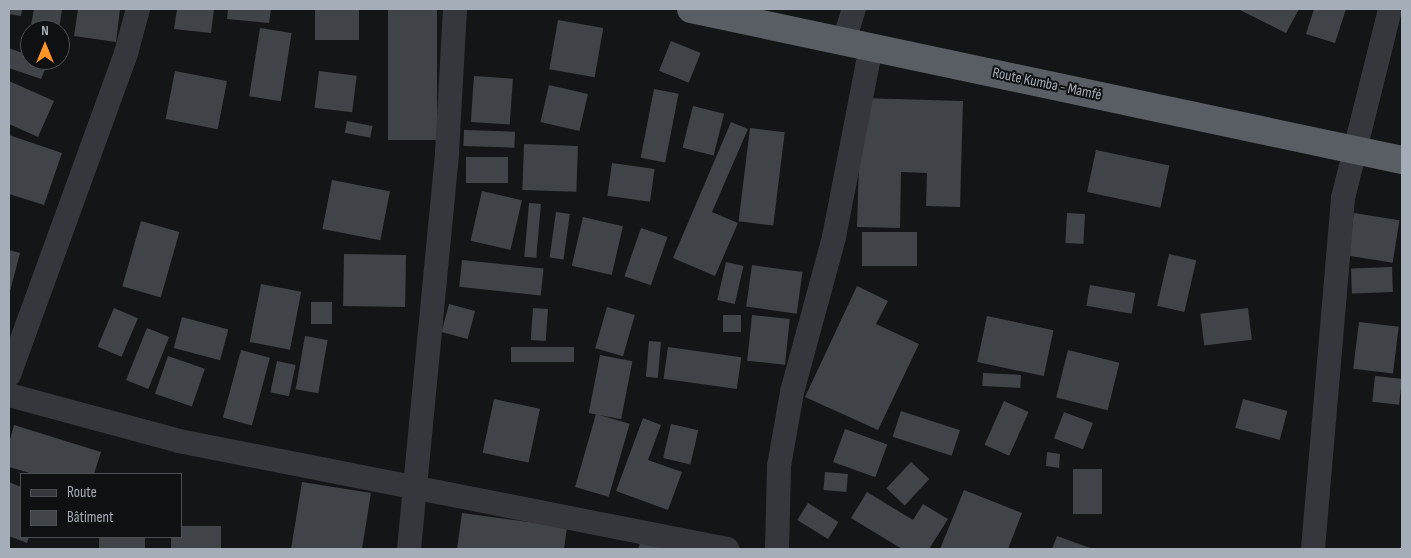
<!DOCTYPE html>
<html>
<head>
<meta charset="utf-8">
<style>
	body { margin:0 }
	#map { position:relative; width:1411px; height:558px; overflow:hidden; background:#141517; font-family:"Sofia Sans Condensed",sans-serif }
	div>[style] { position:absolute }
	.building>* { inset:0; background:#404347; transform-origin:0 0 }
	.minor>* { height:24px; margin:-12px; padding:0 12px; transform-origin:12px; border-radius:12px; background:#35373c }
	.trunk>* { height:28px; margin:-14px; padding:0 14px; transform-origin:14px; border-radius:14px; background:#595e64 }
	span { translate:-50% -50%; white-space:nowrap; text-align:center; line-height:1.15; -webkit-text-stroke:4px #0f1012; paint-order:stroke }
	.street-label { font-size:15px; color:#a5aeb8 }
	.frame { position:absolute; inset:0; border:10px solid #a5aeb8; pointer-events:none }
	.legend { position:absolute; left:20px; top:473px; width:162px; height:65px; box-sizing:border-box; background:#0f1012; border:1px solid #4b4f54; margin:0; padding:6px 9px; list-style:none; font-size:15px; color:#a5aeb8 }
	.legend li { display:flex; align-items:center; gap:10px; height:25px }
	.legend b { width:25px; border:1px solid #4b4f54 }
	.north { position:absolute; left:20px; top:20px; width:50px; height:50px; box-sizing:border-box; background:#0f1012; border:1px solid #4b4f54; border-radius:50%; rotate:0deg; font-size:14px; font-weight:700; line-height:20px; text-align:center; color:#a5aeb8 }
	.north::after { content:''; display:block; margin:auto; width:18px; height:22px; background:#fd9426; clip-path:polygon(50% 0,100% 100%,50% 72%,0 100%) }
</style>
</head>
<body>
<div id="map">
	<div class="building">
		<i style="clip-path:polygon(9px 9px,22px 9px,21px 16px,9px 14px)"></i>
		<i style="clip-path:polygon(34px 9px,62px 9px,59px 30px,30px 30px)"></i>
		<i style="clip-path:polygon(78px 9px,120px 9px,116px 42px,74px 36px)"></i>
		<i style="clip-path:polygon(177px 9px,214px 9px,211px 33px,174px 29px)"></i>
		<i style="clip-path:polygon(228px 9px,271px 9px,269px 23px,227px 19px)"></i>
		<i style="left:315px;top:9px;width:44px;height:31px"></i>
		<i style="left:388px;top:9px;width:49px;height:131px"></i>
		<i style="clip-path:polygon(1238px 9px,1299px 9px,1286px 33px)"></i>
		<i style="clip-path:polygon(1314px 9px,1346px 9px,1335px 43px,1306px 34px)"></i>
		<i style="left:558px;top:20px;width:46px;height:50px;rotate:10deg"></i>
		<i style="left:260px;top:28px;width:32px;height:69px;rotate:9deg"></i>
		<i style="left:671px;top:41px;width:32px;height:32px;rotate:22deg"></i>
		<i style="clip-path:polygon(9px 48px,30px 56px,30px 60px,48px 62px,41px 79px,9px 68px)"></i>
		<i style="left:175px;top:71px;width:53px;height:49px;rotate:11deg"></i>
		<i style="left:319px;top:71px;width:38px;height:37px;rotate:7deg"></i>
		<i style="left:474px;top:76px;width:39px;height:46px;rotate:4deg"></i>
		<i style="clip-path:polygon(9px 81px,54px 101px,38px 137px,9px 124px)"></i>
		<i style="left:549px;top:85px;width:40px;height:38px;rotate:13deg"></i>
		<i style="left:654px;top:89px;width:25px;height:70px;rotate:11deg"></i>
		<i style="clip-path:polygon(861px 98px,963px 101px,960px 207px,926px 206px,927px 173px,901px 172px,900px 228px,857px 227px)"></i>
		<i style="left:693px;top:106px;width:32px;height:43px;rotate:14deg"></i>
		<i style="left:347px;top:121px;width:26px;height:12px;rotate:11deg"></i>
		<i style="clip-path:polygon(731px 122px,748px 129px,712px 212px,738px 223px,715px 276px,673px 258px)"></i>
		<i style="left:750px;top:128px;width:35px;height:94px;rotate:7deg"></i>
		<i style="left:464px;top:130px;width:51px;height:16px;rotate:2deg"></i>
		<i style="clip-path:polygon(9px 135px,62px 153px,44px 205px,9px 194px)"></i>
		<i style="left:524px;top:144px;width:54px;height:46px;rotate:2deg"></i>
		<i style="left:1096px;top:150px;width:75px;height:43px;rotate:12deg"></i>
		<i style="left:466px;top:157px;width:42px;height:26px"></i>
		<i style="left:612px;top:163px;width:43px;height:33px;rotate:8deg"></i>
		<i style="left:332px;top:180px;width:59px;height:50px;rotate:11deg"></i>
		<i style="left:482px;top:191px;width:41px;height:51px;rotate:13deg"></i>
		<i style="left:529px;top:203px;width:12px;height:54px;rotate:5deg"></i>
		<i style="left:556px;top:212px;width:14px;height:46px;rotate:8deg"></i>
		<i style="left:1067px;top:213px;width:18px;height:30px;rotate:3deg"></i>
		<i style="left:1354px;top:213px;width:46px;height:43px;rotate:9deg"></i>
		<i style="left:583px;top:217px;width:41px;height:50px;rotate:13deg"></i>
		<i style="left:141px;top:221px;width:40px;height:68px;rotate:16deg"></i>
		<i style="left:641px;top:228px;width:28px;height:51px;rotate:19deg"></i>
		<i style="left:862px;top:232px;width:55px;height:34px"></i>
		<i style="clip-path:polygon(9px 250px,20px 253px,9px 295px)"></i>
		<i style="left:344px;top:254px;width:62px;height:52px;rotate:1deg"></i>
		<i style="left:1169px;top:254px;width:28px;height:53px;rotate:13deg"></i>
		<i style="left:462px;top:260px;width:82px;height:27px;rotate:6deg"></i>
		<i style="left:726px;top:262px;width:18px;height:39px;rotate:13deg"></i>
		<i style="left:752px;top:265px;width:51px;height:42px;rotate:8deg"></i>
		<i style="left:1392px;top:267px;width:25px;height:41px;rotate:88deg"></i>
		<i style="left:261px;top:284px;width:41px;height:59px;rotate:11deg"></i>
		<i style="left:1090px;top:285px;width:46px;height:21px;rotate:10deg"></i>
		<i style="clip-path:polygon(857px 286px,888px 301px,876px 324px,919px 344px,878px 430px,805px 397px)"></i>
		<i style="left:332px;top:302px;width:22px;height:21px;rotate:90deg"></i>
		<i style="left:449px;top:304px;width:27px;height:29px;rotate:15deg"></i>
		<i style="left:607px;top:307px;width:29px;height:43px;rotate:16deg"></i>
		<i style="left:114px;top:308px;width:26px;height:42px;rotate:23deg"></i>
		<i style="left:533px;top:308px;width:15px;height:32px;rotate:4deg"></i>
		<i style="left:1248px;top:308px;width:32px;height:48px;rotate:83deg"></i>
		<i style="left:723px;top:315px;width:18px;height:17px"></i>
		<i style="left:752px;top:315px;width:38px;height:46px;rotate:6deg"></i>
		<i style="left:987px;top:316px;width:68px;height:47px;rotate:12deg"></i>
		<i style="left:182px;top:317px;width:48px;height:32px;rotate:15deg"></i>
		<i style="left:1359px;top:322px;width:40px;height:47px;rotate:7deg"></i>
		<i style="left:147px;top:328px;width:24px;height:56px;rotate:22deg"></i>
		<i style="left:305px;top:336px;width:23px;height:54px;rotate:10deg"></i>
		<i style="left:649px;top:341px;width:12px;height:36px;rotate:5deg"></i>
		<i style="left:574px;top:347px;width:15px;height:63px;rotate:90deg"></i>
		<i style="left:668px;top:347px;width:74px;height:32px;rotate:8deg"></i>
		<i style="left:241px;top:350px;width:30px;height:70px;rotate:15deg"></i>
		<i style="left:1068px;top:350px;width:53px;height:49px;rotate:14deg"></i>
		<i style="left:600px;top:355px;width:33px;height:59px;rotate:11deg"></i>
		<i style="left:168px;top:356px;width:39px;height:40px;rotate:19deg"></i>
		<i style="left:277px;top:361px;width:19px;height:32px;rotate:12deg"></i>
		<i style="left:983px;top:373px;width:38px;height:13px;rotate:3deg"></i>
		<i style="left:1375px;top:376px;width:27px;height:26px;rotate:6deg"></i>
		<i style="left:494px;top:399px;width:47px;height:55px;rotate:12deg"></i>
		<i style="left:1243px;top:399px;width:46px;height:30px;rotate:15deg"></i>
		<i style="left:1004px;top:401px;width:27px;height:48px;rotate:24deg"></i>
		<i style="left:901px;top:411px;width:62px;height:27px;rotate:18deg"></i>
		<i style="left:1064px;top:412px;width:31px;height:28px;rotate:21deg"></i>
		<i style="left:596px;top:414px;width:35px;height:76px;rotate:16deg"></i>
		<i style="clip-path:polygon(643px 418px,661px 425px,648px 460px,682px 472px,668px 510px,616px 491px)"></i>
		<i style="left:671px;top:424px;width:28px;height:35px;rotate:13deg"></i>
		<i style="clip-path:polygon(14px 425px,101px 452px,94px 474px,33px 474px,9px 467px,9px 443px)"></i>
		<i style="left:845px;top:429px;width:45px;height:35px;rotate:20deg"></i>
		<i style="clip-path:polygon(1047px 452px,1060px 454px,1059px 468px,1046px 466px)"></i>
		<i style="left:911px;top:462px;width:25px;height:36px;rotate:43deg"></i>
		<i style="left:1073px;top:469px;width:29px;height:45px"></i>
		<i style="left:825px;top:472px;width:23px;height:18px;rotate:5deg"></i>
		<i style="clip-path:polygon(9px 482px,21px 487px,21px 537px,29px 537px,27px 543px,9px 536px)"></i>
		<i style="clip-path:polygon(302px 482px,371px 493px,362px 549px,291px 549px)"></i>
		<i style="clip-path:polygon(964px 490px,1022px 513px,1008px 549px,940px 549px)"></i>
		<i style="clip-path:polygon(867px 492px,913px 520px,923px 504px,948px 519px,929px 549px,902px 549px,851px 518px)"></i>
		<i style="left:808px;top:503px;width:36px;height:20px;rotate:32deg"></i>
		<i style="clip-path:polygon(462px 513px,567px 527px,564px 549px,457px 549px)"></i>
		<i style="clip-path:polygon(181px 526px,221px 526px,221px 549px,171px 549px,171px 537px,181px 537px)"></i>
		<i style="clip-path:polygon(1057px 536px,1093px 549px,1052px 549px)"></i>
		<i style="left:99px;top:537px;width:46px;height:12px"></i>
		<i style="clip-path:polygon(640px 543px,669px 549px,638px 549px)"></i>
	</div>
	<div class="minor">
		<i style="left:844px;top:41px;width:34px;rotate:-73deg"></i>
		<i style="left:9px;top:375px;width:343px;rotate:-70deg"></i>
		<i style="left:126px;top:53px;width:46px;rotate:-74.7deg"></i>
		<i style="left:9px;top:395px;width:176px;rotate:15.1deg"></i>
		<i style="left:179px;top:441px;width:559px;rotate:11.15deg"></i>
		<i style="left:409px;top:549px;width:399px;rotate:-84.5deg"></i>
		<i style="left:447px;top:152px;width:143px;rotate:-86.8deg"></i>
		<i style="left:777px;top:549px;width:83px;rotate:-88.6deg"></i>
		<i style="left:779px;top:466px;width:75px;rotate:-80deg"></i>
		<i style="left:792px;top:392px;width:161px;rotate:-74.8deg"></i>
		<i style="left:834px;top:237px;width:195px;rotate:-79deg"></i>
		<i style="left:1313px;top:549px;width:352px;rotate:-85.1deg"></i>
		<i style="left:1343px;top:198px;width:195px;rotate:-76deg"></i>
	</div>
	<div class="trunk">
		<i style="left:691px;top:9px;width:727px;rotate:11.99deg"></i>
	</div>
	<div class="street-label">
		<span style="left:1047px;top:84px;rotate:12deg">Route Kumba - Mamfé</span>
	</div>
	<div class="frame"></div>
	<ul class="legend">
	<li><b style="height:6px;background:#35373c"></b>Route</li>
	<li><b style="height:14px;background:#404347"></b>Bâtiment</li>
	</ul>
	<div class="north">N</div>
</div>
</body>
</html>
